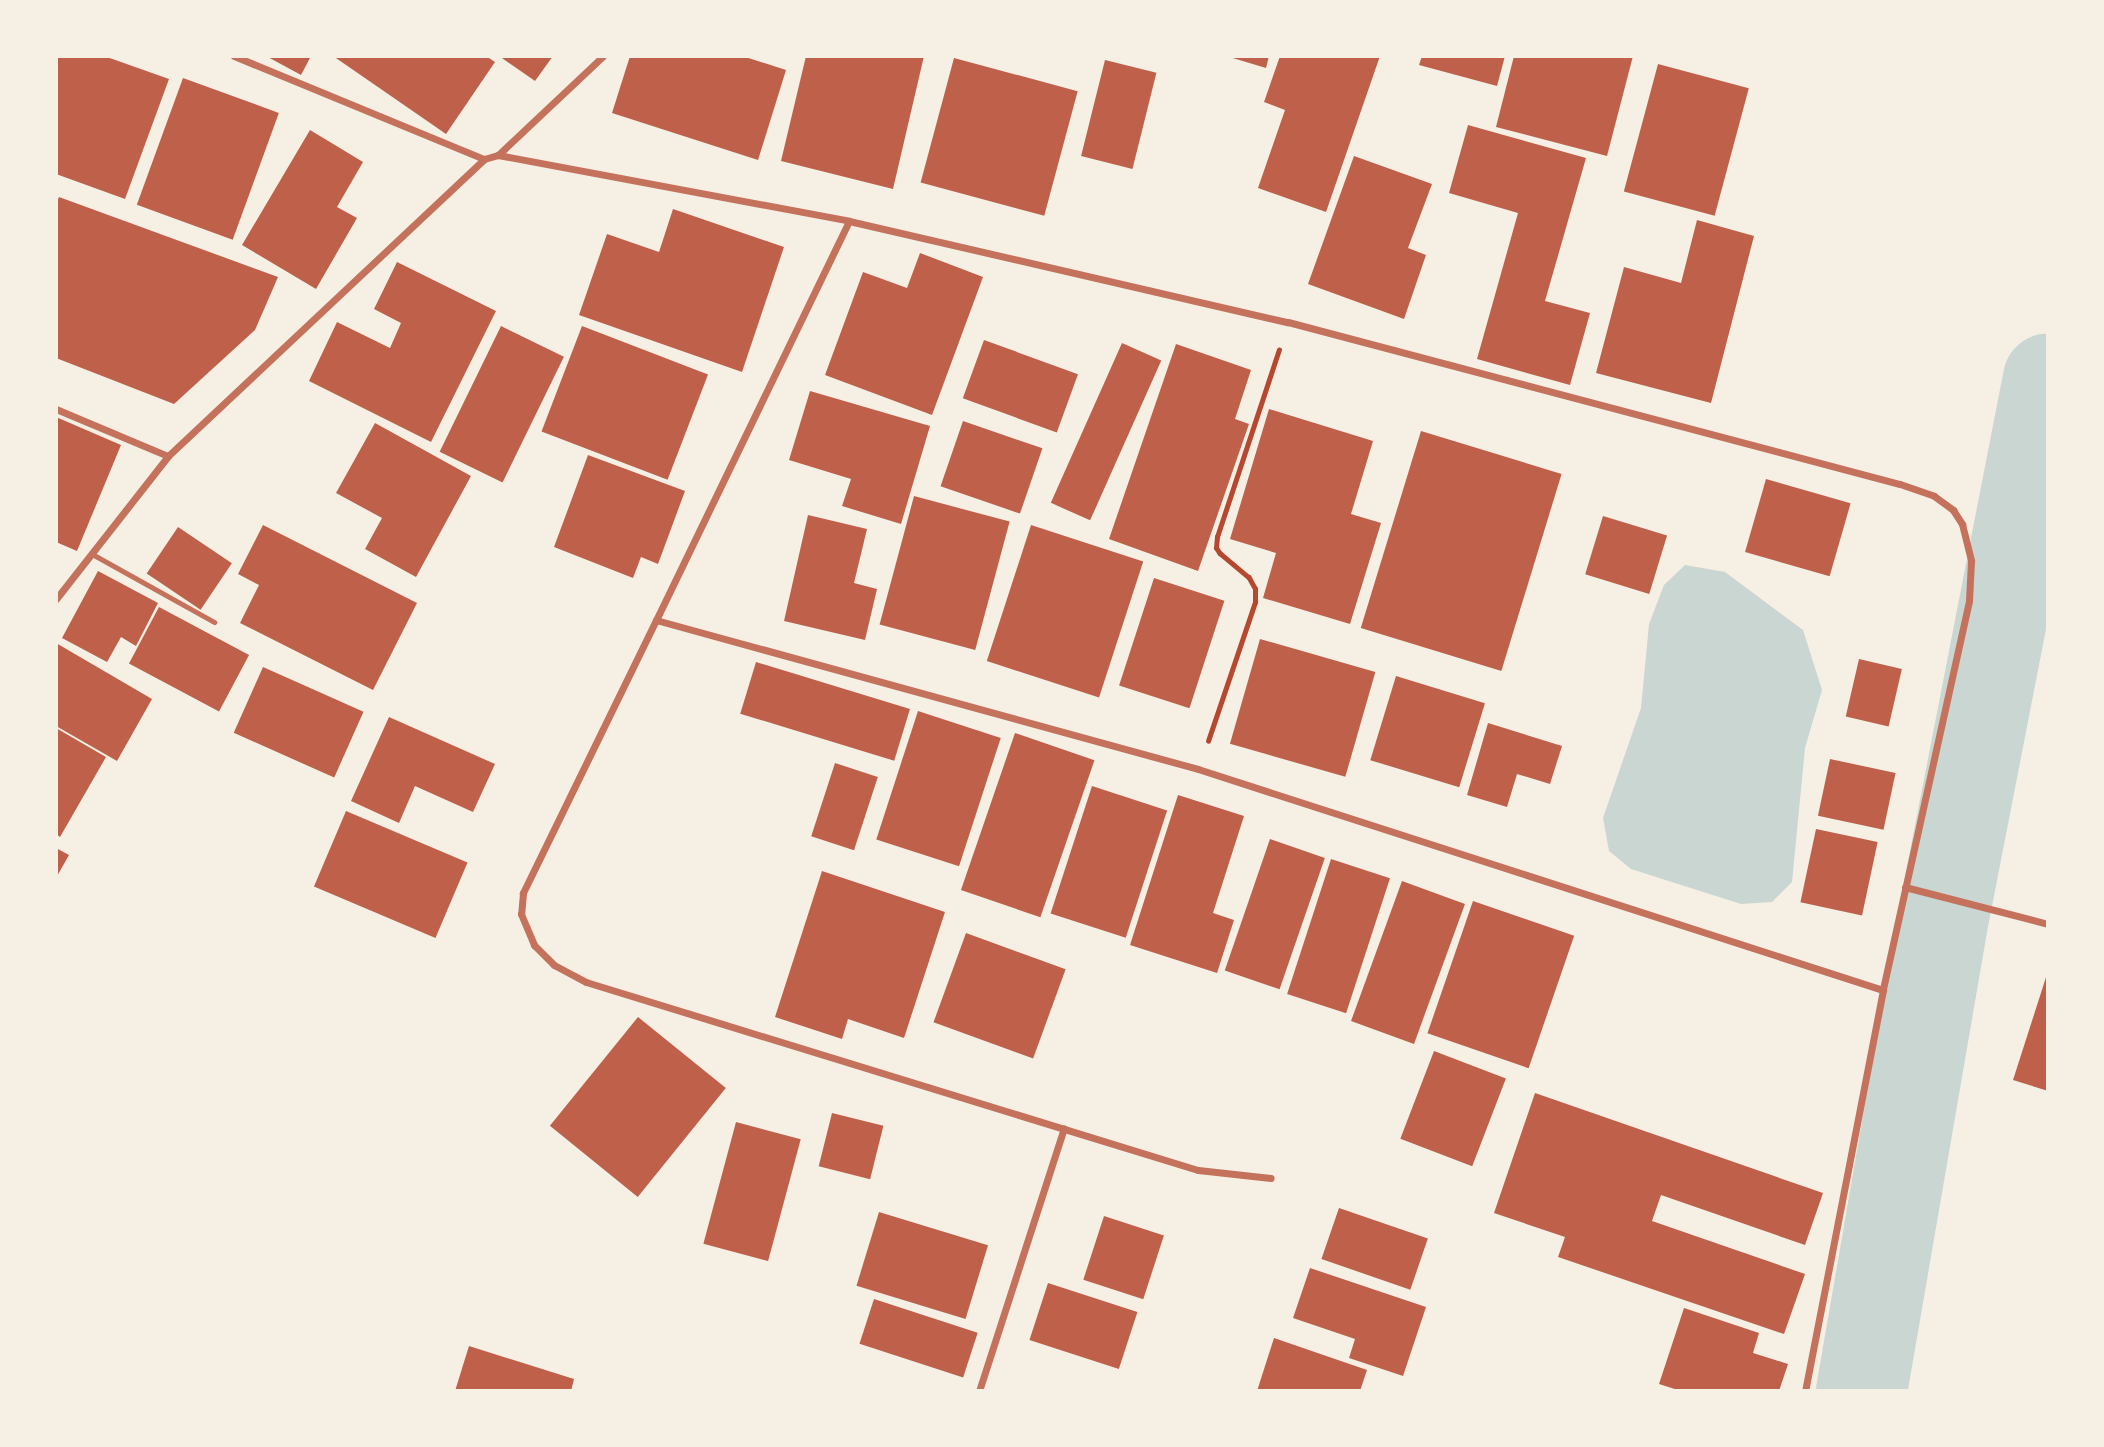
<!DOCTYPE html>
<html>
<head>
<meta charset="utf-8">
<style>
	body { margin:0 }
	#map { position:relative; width:2104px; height:1447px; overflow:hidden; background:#f6efe4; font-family:Arial,sans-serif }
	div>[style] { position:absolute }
	.water>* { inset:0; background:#c9d6d2 }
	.river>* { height:91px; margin:-45.5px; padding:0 45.5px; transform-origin:45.5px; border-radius:45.5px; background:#c9d6d2 }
	.building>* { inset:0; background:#bf614a; transform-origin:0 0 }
	.path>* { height:4.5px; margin:-2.25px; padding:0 2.25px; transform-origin:2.25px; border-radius:2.25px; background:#b5482f }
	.service>* { height:5px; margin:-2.5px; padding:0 2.5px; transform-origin:2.5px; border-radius:2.5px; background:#c5725c }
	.minor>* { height:7px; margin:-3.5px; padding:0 3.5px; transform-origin:3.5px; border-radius:3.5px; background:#c5725c }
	span { translate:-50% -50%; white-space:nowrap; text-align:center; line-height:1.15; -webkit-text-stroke:5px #f6efe4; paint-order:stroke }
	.frame { position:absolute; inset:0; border:58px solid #f6efe4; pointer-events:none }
</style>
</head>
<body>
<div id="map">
	<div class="water">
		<i style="clip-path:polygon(1685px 565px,1725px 572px,1803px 630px,1822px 690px,1805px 748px,1792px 882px,1772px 902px,1741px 904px,1631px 869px,1609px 851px,1603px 818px,1641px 708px,1649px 624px,1664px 585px)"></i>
	</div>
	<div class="river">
		<i style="left:1861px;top:1391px;width:466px;rotate:-80.2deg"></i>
		<i style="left:1940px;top:932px;width:564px;rotate:-78.97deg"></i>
	</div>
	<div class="building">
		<i style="clip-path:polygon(56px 56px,104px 56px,169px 79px,125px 199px,56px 174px)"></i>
		<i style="clip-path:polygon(266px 56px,311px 56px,301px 75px)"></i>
		<i style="clip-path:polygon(333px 56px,486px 56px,495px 62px,446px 134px)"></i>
		<i style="clip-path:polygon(499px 56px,553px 56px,535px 81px)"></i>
		<i style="clip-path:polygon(630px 56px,742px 56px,786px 70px,758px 160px,612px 113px)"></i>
		<i style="clip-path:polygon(806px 56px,924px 56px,893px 189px,781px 161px)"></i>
		<i style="clip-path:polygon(1226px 56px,1269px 56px,1266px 68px)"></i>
		<i style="clip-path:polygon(1280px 56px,1380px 56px,1326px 212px,1258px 188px,1285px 110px,1264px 102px)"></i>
		<i style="clip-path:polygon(1422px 56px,1505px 56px,1497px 86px,1419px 65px)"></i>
		<i style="clip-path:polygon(1514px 56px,1633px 56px,1607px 156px,1496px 127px)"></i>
		<i style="left:954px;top:58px;width:128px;height:129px;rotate:15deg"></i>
		<i style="left:1105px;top:60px;width:53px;height:99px;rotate:14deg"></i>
		<i style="left:1658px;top:64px;width:94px;height:132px;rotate:15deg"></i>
		<i style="left:183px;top:78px;width:102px;height:135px;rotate:20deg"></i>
		<i style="clip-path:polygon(1468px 125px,1586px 158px,1545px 301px,1590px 313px,1570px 385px,1477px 359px,1518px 213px,1449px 193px)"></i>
		<i style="clip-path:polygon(310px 130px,363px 162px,337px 207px,357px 218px,316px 289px,242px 245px)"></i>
		<i style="clip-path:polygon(1354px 156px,1432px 184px,1408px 248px,1426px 255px,1404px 319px,1308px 284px)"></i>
		<i style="clip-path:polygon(59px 197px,278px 277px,255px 330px,174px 404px,56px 358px,56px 204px)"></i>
		<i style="clip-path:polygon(673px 209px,784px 247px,742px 372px,579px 315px,607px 234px,659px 252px)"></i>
		<i style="clip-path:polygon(1697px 220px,1754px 236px,1711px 403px,1596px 373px,1624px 267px,1681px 283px)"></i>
		<i style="clip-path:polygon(920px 253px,983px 277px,932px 415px,825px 375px,863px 272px,907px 288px)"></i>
		<i style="clip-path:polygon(397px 262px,496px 311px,431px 442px,309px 381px,337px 322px,390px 348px,401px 323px,374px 309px)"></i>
		<i style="left:501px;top:326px;width:70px;height:140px;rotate:26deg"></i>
		<i style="left:582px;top:326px;width:135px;height:113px;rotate:21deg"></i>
		<i style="left:984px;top:340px;width:100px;height:62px;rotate:20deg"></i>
		<i style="left:1122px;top:343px;width:43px;height:175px;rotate:24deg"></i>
		<i style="clip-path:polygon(1176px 344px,1251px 370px,1235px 419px,1249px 424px,1198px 571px,1109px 539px)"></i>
		<i style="clip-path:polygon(810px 391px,930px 426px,901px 524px,842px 506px,851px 479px,789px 460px)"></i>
		<i style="clip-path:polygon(1269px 409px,1373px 441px,1351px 514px,1381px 523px,1350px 624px,1263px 598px,1276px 553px,1230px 539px)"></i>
		<i style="clip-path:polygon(56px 417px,121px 445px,77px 551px,56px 542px)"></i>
		<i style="left:963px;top:421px;width:84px;height:69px;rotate:19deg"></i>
		<i style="clip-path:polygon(375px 423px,471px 476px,416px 577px,365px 549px,382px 518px,336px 493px)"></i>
		<i style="left:1421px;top:431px;width:147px;height:206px;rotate:17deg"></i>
		<i style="clip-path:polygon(588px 455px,685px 491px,658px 564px,641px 557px,633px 578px,554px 547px)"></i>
		<i style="left:1766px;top:479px;width:88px;height:76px;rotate:16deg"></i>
		<i style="left:914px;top:496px;width:99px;height:133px;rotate:15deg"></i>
		<i style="clip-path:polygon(808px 515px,867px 529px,854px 583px,877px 589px,865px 640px,784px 621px)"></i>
		<i style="left:1603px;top:516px;width:67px;height:61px;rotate:17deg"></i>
		<i style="clip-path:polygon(263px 525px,417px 603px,373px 690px,240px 623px,259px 585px,238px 574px)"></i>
		<i style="left:1031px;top:525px;width:118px;height:143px;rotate:18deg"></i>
		<i style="left:178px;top:527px;width:65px;height:56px;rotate:34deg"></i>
		<i style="clip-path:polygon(98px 571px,158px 603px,136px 646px,121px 637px,107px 662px,62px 638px)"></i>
		<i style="left:1154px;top:578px;width:74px;height:113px;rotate:18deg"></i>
		<i style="left:159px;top:607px;width:102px;height:64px;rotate:28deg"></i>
		<i style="left:1260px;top:639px;width:120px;height:109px;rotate:16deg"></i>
		<i style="clip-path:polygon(56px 643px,152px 699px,117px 761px,56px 726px)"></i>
		<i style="left:1859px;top:659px;width:44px;height:59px;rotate:13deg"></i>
		<i style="left:756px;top:662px;width:161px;height:54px;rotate:17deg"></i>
		<i style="left:263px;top:667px;width:110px;height:72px;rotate:24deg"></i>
		<i style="left:1396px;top:676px;width:93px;height:88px;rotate:17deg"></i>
		<i style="left:918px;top:711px;width:87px;height:135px;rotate:18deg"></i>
		<i style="clip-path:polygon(389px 717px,495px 764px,473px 812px,415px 786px,399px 823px,351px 801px)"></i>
		<i style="clip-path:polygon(1488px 723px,1562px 746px,1550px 784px,1517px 774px,1507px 807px,1467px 795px)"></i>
		<i style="clip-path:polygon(56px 728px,106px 757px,60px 837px,56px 834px)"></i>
		<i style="left:1015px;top:733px;width:84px;height:166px;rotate:19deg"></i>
		<i style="left:1830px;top:759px;width:67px;height:58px;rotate:12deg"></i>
		<i style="left:835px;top:763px;width:45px;height:77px;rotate:18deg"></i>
		<i style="left:1092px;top:786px;width:79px;height:134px;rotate:18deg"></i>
		<i style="clip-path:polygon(1178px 795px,1244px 816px,1213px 913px,1234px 920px,1217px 973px,1130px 945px)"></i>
		<i style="left:346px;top:811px;width:132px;height:82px;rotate:23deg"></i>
		<i style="left:1816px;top:829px;width:63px;height:75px;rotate:12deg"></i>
		<i style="left:1270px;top:839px;width:58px;height:139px;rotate:19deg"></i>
		<i style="clip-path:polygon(56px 848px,69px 855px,56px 878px)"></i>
		<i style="left:1331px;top:859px;width:62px;height:142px;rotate:18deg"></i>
		<i style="clip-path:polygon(822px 871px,945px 912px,904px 1038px,848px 1019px,842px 1039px,775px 1017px)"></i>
		<i style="left:1402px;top:881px;width:67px;height:149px;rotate:20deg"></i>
		<i style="left:1473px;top:901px;width:107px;height:140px;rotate:19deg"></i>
		<i style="left:966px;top:933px;width:106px;height:95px;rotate:20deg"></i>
		<i style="clip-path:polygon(2048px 971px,2048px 1091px,2013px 1080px)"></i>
		<i style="left:638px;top:1017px;width:113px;height:140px;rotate:39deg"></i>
		<i style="left:1434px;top:1051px;width:77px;height:94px;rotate:21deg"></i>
		<i style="clip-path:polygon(1535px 1093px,1823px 1193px,1805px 1245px,1661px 1195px,1652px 1221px,1805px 1274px,1784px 1334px,1558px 1257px,1565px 1237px,1494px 1213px)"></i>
		<i style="left:832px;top:1113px;width:53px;height:55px;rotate:14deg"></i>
		<i style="left:736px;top:1122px;width:67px;height:126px;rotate:15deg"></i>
		<i style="left:1339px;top:1208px;width:94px;height:54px;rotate:19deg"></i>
		<i style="left:879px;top:1212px;width:114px;height:77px;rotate:17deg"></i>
		<i style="left:1104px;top:1216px;width:63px;height:67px;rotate:18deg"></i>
		<i style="clip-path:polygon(1310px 1268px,1426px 1307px,1403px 1376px,1349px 1358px,1355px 1339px,1293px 1318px)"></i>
		<i style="left:1048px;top:1283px;width:94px;height:60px;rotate:18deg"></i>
		<i style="left:874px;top:1299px;width:109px;height:47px;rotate:18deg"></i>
		<i style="clip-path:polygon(1684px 1308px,1759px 1333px,1753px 1353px,1788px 1364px,1779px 1391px,1681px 1391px,1659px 1384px)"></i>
		<i style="clip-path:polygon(1274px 1338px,1367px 1370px,1360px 1391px,1257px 1391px)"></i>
		<i style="clip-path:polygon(469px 1346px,574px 1379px,571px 1391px,455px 1391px)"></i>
	</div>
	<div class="path">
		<i style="left:1208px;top:741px;width:147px;rotate:-71.3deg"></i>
		<i style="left:1255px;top:602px;width:13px;rotate:-90deg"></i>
		<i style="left:1255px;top:589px;width:13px;rotate:-119deg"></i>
		<i style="left:1249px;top:578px;width:38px;rotate:-140deg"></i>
		<i style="left:1220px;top:554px;width:7px;rotate:-124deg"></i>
		<i style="left:1216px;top:548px;width:11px;rotate:-85deg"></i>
		<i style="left:1217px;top:537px;width:197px;rotate:-71.7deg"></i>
	</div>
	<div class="service">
		<i style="left:92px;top:554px;width:140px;rotate:29.1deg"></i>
	</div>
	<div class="minor">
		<i style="left:234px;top:56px;width:270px;rotate:22.4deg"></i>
		<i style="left:498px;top:155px;width:357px;rotate:10.6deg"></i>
		<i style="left:849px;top:221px;width:450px;rotate:13deg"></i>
		<i style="left:1288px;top:322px;width:633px;rotate:14.83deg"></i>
		<i style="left:1900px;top:484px;width:36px;rotate:19deg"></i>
		<i style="left:1934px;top:496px;width:24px;rotate:36deg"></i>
		<i style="left:1953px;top:510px;width:17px;rotate:57deg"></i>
		<i style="left:1962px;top:524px;width:38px;rotate:76deg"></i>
		<i style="left:1971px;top:561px;width:40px;rotate:92.9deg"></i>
		<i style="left:1969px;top:601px;width:398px;rotate:102.5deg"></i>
		<i style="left:1883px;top:990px;width:409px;rotate:101deg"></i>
		<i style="left:849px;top:221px;width:443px;rotate:115.8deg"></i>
		<i style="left:656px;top:620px;width:562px;rotate:15.37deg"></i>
		<i style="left:1198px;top:769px;width:720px;rotate:17.88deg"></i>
		<i style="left:56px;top:409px;width:121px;rotate:22.8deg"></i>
		<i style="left:56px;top:599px;width:182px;rotate:-51.9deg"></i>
		<i style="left:168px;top:456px;width:434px;rotate:-43.2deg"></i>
		<i style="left:484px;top:159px;width:15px;rotate:-16deg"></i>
		<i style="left:498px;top:155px;width:144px;rotate:-43.3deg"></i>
		<i style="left:656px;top:620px;width:304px;rotate:116deg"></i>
		<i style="left:523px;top:893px;width:21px;rotate:95deg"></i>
		<i style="left:521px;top:914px;width:34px;rotate:67deg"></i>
		<i style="left:534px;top:945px;width:28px;rotate:45deg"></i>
		<i style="left:554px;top:965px;width:36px;rotate:28deg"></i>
		<i style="left:586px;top:982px;width:640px;rotate:17.08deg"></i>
		<i style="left:1198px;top:1170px;width:73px;rotate:6.3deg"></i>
		<i style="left:1905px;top:887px;width:148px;rotate:14.5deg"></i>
		<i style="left:979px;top:1391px;width:276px;rotate:-72.1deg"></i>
	</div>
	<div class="frame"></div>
</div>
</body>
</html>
